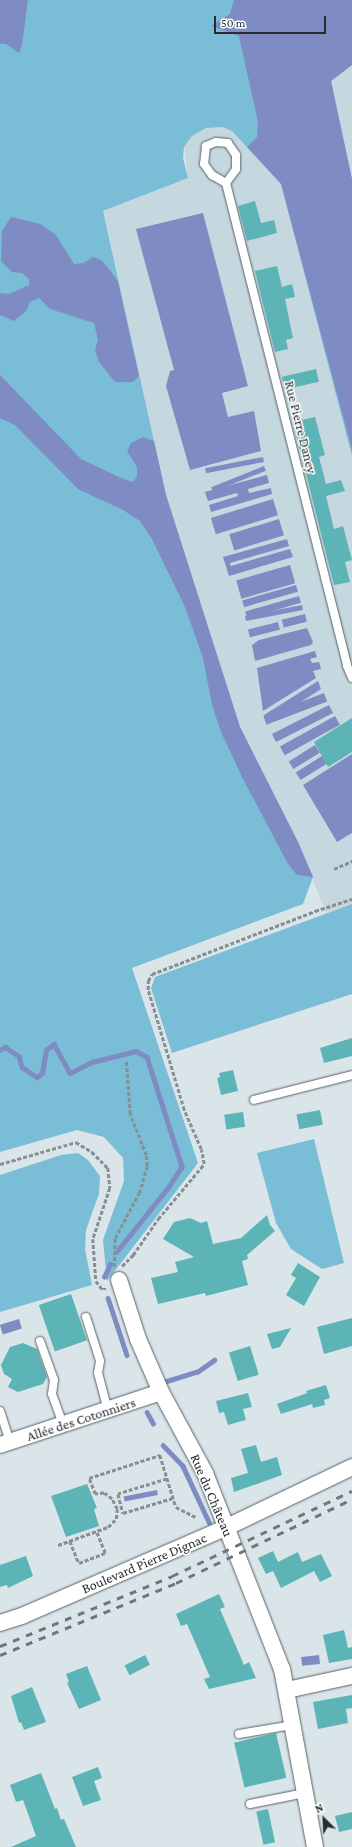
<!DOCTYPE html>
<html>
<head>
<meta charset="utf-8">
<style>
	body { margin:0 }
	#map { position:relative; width:352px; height:1847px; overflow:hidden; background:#dae5e9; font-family:"Crimson Pro",serif }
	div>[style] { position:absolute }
	.built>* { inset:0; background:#c6d8df }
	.green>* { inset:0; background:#79bdd6 }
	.water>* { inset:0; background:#7e8cc3; transform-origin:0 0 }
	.stream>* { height:4.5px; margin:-2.25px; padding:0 2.25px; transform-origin:2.25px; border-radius:2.25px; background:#7e8cc3 }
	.building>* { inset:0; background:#5cb4b6; transform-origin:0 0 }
	.path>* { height:2.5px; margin-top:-1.25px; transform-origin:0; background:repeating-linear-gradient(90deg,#878f92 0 4px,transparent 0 6px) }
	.roads { filter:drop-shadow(0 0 1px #596165) drop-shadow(0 0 1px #596165) }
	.service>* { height:8px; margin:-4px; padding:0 4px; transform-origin:4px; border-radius:4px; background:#fff }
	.minor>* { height:16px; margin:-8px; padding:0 8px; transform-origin:8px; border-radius:8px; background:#fff }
	.rail>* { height:3px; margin-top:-1.5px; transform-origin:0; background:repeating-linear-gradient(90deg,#6f7679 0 7px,transparent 0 14px) }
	span { translate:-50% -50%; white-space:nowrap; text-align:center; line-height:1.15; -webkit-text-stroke:3px #fff; paint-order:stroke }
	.street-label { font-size:14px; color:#282c2e }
	.north { position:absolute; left:304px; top:1799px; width:40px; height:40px; -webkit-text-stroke:3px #fff; paint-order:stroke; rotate:336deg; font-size:11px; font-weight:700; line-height:16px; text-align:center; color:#282c2e }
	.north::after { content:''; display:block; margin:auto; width:14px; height:18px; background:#282c2e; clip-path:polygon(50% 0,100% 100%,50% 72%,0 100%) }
	.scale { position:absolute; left:214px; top:16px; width:112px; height:18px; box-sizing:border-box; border:2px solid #282c2e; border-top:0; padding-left:5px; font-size:12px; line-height:14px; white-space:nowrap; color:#282c2e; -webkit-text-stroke:3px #fff; paint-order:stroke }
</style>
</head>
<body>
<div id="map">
	<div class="built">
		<i style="clip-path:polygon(352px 65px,352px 179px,331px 81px)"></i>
		<i style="clip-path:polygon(223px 127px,232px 130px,281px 184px,352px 450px,352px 904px,326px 913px,298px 842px,240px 727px,166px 495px,103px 211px,188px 178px,184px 147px,192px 136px,206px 128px)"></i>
	</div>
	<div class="green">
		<i style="clip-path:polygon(0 0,352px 0,352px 65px,331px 81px,352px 179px,352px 456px,281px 184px,232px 131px,223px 127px,206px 128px,192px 136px,184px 147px,183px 158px,188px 178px,103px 211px,166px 495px,240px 727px,298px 842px,313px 877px,303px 904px,132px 968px,198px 1163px,107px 1281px,103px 1240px,124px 1181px,123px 1158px,104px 1137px,77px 1130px,0 1152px)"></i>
		<i style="clip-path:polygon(352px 904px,352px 994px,172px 1053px,151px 988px,155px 977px)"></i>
		<i style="clip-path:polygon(314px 1139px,344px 1263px,322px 1269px,291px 1249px,276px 1223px,257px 1153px)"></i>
		<i style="clip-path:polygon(78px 1153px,88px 1160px,100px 1176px,99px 1194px,86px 1230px,85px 1249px,92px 1285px,0 1312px,0 1175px,61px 1155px)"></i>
	</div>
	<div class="water">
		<i style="clip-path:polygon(0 0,28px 0,22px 45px,19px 53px,6px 44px,0 44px)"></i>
		<i style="clip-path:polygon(234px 0,352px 0,352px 65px,331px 81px,352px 179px,352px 450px,281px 184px,247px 147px,257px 137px,258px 122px,239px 36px,211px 26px,230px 14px)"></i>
		<i style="clip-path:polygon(203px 213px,248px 386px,222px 393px,228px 417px,254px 411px,261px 451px,190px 470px,166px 386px,170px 371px,174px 370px,136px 229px)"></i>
		<i style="clip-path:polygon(11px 217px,40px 224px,56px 235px,74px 264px,84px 263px,93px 257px,101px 260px,110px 270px,118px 282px,139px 376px,133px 382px,115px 382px,99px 362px,95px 350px,98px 340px,94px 323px,50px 309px,39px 298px,30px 302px,26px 311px,14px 321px,0 315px,0 293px,9px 294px,29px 285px,29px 279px,22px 273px,12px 272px,1px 261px,2px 231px)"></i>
		<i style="clip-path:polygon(0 375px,81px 459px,121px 478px,133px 482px,137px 476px,137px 467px,127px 451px,131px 443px,143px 437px,154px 441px,166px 495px,240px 727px,298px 842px,313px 877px,297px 875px,288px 864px,243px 779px,221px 732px,212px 705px,203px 658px,185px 607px,152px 539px,140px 521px,123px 510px,78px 489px,15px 425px,0 418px)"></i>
		<i style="left:263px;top:457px;width:5px;height:59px;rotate:79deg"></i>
		<i style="left:264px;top:466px;width:5px;height:57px;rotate:68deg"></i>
		<i style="clip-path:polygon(267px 475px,269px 483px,248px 489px,249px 493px,271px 488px,272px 494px,211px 512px,209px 505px,238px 496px,237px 493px,208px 501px,205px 492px)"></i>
		<i style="left:273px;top:499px;width:17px;height:65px;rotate:73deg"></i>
		<i style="left:279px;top:519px;width:17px;height:52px;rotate:73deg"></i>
		<i style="clip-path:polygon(287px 539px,289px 546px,230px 563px,231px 566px,290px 549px,293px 557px,229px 576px,223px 557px)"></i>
		<i style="left:290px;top:565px;width:19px;height:56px;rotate:74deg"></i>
		<i style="left:296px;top:585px;width:7px;height:56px;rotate:74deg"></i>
		<i style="left:299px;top:596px;width:7px;height:56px;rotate:74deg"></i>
		<i style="left:302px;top:605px;width:5px;height:58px;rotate:79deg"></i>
		<i style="left:305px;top:614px;width:8px;height:24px;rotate:76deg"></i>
		<i style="left:278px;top:622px;width:8px;height:31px;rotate:76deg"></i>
		<i style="clip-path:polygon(307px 628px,313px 642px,311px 645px,255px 661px,252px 645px,259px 640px)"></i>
		<i style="clip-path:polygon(315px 651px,317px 657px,310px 659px,312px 663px,319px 662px,321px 669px,313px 671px,316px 678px,263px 711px,257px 668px)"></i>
		<i style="clip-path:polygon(318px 681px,321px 689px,267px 724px,264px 715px)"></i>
		<i style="left:324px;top:693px;width:9px;height:65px;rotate:69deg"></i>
		<i style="left:329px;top:705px;width:9px;height:64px;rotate:63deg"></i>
		<i style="left:335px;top:716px;width:10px;height:63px;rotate:61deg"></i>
		<i style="left:315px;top:745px;width:9px;height:31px;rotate:58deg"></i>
		<i style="clip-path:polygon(352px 754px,352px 833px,337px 842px,303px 785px)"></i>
		<i style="left:322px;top:756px;width:9px;height:31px;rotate:58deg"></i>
		<i style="left:19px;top:1319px;width:10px;height:20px;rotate:73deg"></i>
		<i style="left:157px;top:1490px;width:5px;height:34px;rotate:79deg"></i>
		<i style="left:319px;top:1655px;width:9px;height:18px;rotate:84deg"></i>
	</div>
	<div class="stream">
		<i style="left:0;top:1050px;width:6px;rotate:-31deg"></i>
		<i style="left:5px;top:1047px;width:17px;rotate:33deg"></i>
		<i style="left:19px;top:1056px;width:11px;rotate:75deg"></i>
		<i style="left:22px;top:1067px;width:18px;rotate:34deg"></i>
		<i style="left:37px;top:1077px;width:6px;rotate:-39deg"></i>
		<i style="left:42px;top:1073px;width:23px;rotate:-80deg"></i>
		<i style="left:46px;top:1050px;width:10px;rotate:-37deg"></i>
		<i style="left:54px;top:1044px;width:33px;rotate:61deg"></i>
		<i style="left:70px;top:1073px;width:25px;rotate:-27deg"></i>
		<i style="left:92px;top:1062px;width:45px;rotate:-14deg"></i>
		<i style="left:136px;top:1051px;width:13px;rotate:29deg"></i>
		<i style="left:147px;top:1057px;width:115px;rotate:72.3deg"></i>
		<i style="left:182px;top:1167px;width:24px;rotate:123deg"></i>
		<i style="left:169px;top:1187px;width:83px;rotate:128.7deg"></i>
		<i style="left:104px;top:1277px;width:14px;rotate:-65deg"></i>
		<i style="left:108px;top:1298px;width:60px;rotate:71.6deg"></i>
		<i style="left:160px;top:1383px;width:39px;rotate:-17deg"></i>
		<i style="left:197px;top:1372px;width:21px;rotate:-35deg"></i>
		<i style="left:147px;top:1412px;width:13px;rotate:61deg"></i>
		<i style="left:163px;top:1445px;width:29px;rotate:46deg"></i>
		<i style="left:183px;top:1466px;width:62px;rotate:65.1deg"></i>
	</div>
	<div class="building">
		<i style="clip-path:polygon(255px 201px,261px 223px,274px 220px,277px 233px,247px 241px,238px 206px)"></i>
		<i style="clip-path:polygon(277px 266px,282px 287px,292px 284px,295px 297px,285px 299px,293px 338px,286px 340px,288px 349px,275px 352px,255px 271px)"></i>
		<i style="left:316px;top:369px;width:13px;height:35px;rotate:77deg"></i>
		<i style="clip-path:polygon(315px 417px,325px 455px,319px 457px,326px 484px,341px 480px,345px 491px,326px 496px,334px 529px,343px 526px,352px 560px,345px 562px,350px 582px,334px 585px,293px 422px)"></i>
		<i style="clip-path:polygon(352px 718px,352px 752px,328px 767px,314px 742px)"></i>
		<i style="clip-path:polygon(352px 1038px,352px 1056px,324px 1063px,320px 1048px)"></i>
		<i style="clip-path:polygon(233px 1070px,238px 1091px,221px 1095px,217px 1078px,220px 1077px,219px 1073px)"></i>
		<i style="left:320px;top:1110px;width:15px;height:24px;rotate:79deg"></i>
		<i style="left:243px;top:1112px;width:15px;height:19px;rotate:82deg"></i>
		<i style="clip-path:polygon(267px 1215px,270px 1225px,275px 1231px,247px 1255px,248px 1259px,242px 1261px,248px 1285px,206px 1296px,205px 1293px,158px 1304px,151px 1278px,178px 1272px,175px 1262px,194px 1257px,163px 1239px,174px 1222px,190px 1218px,201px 1223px,207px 1221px,213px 1244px,241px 1238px)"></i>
		<i style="clip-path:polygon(298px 1263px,320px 1277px,304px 1306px,286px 1295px,296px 1278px,291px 1275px)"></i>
		<i style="left:71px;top:1294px;width:49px;height:34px;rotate:71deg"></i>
		<i style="clip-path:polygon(352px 1318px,352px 1346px,324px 1354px,317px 1327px)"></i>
		<i style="clip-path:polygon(291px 1328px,280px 1347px,272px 1349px,267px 1334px)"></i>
		<i style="clip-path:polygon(23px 1343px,37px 1349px,47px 1377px,43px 1384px,18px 1392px,8px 1387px,12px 1379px,4px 1374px,1px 1365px,10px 1347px)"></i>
		<i style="left:250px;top:1346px;width:30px;height:22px;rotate:73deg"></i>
		<i style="clip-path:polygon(326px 1385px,330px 1398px,324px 1400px,325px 1405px,313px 1408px,312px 1404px,281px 1414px,277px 1404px,307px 1393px,306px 1391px)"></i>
		<i style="clip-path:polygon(248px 1393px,252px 1407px,243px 1409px,246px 1420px,228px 1425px,224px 1412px,219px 1413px,216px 1401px)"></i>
		<i style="clip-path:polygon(256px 1445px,261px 1462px,277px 1457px,282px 1475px,234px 1492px,231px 1478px,248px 1473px,241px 1449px)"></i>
		<i style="clip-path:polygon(87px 1484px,97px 1508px,94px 1509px,99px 1526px,66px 1537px,51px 1496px)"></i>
		<i style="clip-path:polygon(273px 1551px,278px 1562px,298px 1552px,302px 1562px,321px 1554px,332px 1576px,320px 1582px,314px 1571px,281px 1588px,273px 1571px,266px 1574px,258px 1558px)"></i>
		<i style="clip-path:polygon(26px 1556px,33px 1576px,8px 1588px,7px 1585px,0 1587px,0 1565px)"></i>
		<i style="clip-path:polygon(219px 1594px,225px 1607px,220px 1609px,244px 1665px,249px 1662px,256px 1678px,209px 1689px,204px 1679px,210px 1677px,187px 1624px,181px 1626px,176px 1614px)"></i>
		<i style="clip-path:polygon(344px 1630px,348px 1648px,352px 1647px,352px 1659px,329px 1663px,323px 1635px)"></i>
		<i style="left:145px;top:1655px;width:11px;height:23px;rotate:63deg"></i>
		<i style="clip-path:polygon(87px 1666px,101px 1700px,79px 1709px,67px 1683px,69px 1682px,66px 1674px)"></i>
		<i style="clip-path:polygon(32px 1687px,46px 1722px,24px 1730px,21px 1722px,19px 1723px,11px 1696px)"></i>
		<i style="clip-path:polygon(352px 1695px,352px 1708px,346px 1709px,348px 1723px,318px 1729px,313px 1702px)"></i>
		<i style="left:276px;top:1733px;width:46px;height:43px;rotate:77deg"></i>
		<i style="clip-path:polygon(98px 1767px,102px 1778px,94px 1781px,101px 1800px,83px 1806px,72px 1777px)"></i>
		<i style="clip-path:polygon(41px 1773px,55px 1809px,57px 1808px,61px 1820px,64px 1819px,76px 1847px,11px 1847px,36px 1836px,23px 1800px,16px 1802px,10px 1785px)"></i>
		<i style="left:268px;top:1809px;width:34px;height:12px;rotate:78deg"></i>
		<i style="clip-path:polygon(352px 1812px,352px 1829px,339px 1832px,335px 1816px)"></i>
	</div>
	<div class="path">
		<i style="left:334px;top:869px;width:20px;rotate:-24deg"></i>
		<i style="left:0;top:1164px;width:79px;rotate:-16.1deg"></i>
		<i style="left:76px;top:1142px;width:19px;rotate:32deg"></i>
		<i style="left:92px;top:1152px;width:23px;rotate:45deg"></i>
		<i style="left:108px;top:1168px;width:20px;rotate:84deg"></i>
		<i style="left:110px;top:1188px;width:54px;rotate:108.4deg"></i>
		<i style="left:93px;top:1239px;width:42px;rotate:85.9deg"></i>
		<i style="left:96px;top:1281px;width:10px;rotate:53deg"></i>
		<i style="left:102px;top:1289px;width:5px"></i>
		<i style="left:122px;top:1266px;width:16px;rotate:-45deg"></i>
		<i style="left:133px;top:1255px;width:44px;rotate:-55.2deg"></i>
		<i style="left:158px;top:1219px;width:72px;rotate:-50.1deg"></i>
		<i style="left:204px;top:1164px;width:15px;rotate:-101deg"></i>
		<i style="left:201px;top:1149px;width:43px;rotate:-113.6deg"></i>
		<i style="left:184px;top:1110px;width:125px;rotate:-106.7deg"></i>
		<i style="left:148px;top:990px;width:9px;rotate:-90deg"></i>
		<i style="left:148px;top:981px;width:8px;rotate:-60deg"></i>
		<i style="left:152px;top:974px;width:175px;rotate:-21.1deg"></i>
		<i style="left:315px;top:911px;width:39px;rotate:-18deg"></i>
		<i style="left:114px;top:1267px;width:29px;rotate:-88deg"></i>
		<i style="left:115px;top:1238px;width:51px;rotate:-61.9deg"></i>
		<i style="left:139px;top:1193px;width:28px;rotate:-73deg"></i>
		<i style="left:147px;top:1166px;width:11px;rotate:-95deg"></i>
		<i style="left:146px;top:1155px;width:44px;rotate:-111.3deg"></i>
		<i style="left:130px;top:1114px;width:54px;rotate:-94.2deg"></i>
		<i style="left:167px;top:1479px;width:51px;rotate:163deg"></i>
		<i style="left:118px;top:1494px;width:20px;rotate:75deg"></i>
		<i style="left:123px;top:1513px;width:52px;rotate:-16.7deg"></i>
		<i style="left:70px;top:1541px;width:24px;rotate:68deg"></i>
		<i style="left:79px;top:1563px;width:28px;rotate:-21deg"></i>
		<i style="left:105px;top:1553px;width:24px;rotate:-112deg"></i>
		<i style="left:58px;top:1545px;width:53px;rotate:-19.8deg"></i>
		<i style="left:108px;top:1527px;width:11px;rotate:-45deg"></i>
		<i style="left:116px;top:1519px;width:10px;rotate:-84deg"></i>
		<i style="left:117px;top:1509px;width:11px;rotate:-117deg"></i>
		<i style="left:112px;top:1499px;width:10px;rotate:-143deg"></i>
		<i style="left:104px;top:1493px;width:9px;rotate:174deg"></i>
		<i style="left:95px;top:1494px;width:17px;rotate:-111deg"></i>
		<i style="left:89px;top:1478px;width:75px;rotate:-17.9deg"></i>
		<i style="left:160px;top:1455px;width:54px;rotate:72.9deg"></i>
		<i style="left:176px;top:1507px;width:22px;rotate:27deg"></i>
	</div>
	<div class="roads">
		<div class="service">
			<i style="left:226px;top:183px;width:17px;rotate:-54deg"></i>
			<i style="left:236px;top:169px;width:14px;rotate:-90deg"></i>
			<i style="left:236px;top:155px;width:14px;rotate:-124deg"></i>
			<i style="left:228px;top:143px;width:12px;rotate:-175deg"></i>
			<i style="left:216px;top:142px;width:11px;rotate:158deg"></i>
			<i style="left:206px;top:146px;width:18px;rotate:96deg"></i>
			<i style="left:204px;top:164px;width:14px;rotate:54deg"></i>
			<i style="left:212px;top:175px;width:16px;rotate:30deg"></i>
			<i style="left:226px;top:183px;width:498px;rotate:75.9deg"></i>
			<i style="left:347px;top:666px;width:13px;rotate:67deg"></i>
			<i style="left:254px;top:1100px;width:101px;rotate:-14.3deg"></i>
			<i style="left:86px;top:1317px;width:46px;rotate:72.3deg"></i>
			<i style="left:100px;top:1361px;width:12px;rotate:99deg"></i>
			<i style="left:98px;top:1373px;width:38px;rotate:75deg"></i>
			<i style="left:40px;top:1341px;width:41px;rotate:70.3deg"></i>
			<i style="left:54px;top:1380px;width:14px;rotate:98deg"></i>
			<i style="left:52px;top:1394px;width:33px;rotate:70deg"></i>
			<i style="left:0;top:1411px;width:33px;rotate:72deg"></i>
			<i style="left:239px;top:1734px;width:55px;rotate:-9.5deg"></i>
			<i style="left:250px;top:1804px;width:56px;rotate:-11.3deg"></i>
		</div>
		<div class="minor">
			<i style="left:119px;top:1280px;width:62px;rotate:72.1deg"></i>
			<i style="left:138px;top:1339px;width:58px;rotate:66.5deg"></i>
			<i style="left:161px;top:1392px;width:92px;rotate:61.5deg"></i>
			<i style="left:205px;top:1473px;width:211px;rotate:68.6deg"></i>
			<i style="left:282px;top:1669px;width:181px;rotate:79.5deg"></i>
			<i style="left:0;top:1445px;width:169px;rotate:-18.2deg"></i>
			<i style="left:0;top:1623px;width:25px;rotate:-18deg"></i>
			<i style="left:24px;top:1615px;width:221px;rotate:-23.4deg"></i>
			<i style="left:227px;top:1527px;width:139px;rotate:-25.6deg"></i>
			<i style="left:287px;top:1690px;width:66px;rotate:-12.2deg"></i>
		</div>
	</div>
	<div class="rail">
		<i style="left:0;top:1646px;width:186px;rotate:-22.1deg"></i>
		<i style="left:172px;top:1576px;width:199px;rotate:-25.3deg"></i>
		<i style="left:0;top:1655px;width:190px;rotate:-22.2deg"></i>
		<i style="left:176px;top:1583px;width:195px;rotate:-25.5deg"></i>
	</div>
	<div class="street-label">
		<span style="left:301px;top:427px;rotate:76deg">Rue Pierre Daney</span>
		<span style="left:81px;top:1419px;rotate:-18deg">Allée des Cotonniers</span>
		<span style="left:212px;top:1495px;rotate:67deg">Rue du Château</span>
		<span style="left:144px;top:1563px;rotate:-23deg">Boulevard Pierre Dignac</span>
	</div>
	<div class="north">N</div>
	<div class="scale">50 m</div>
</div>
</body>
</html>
